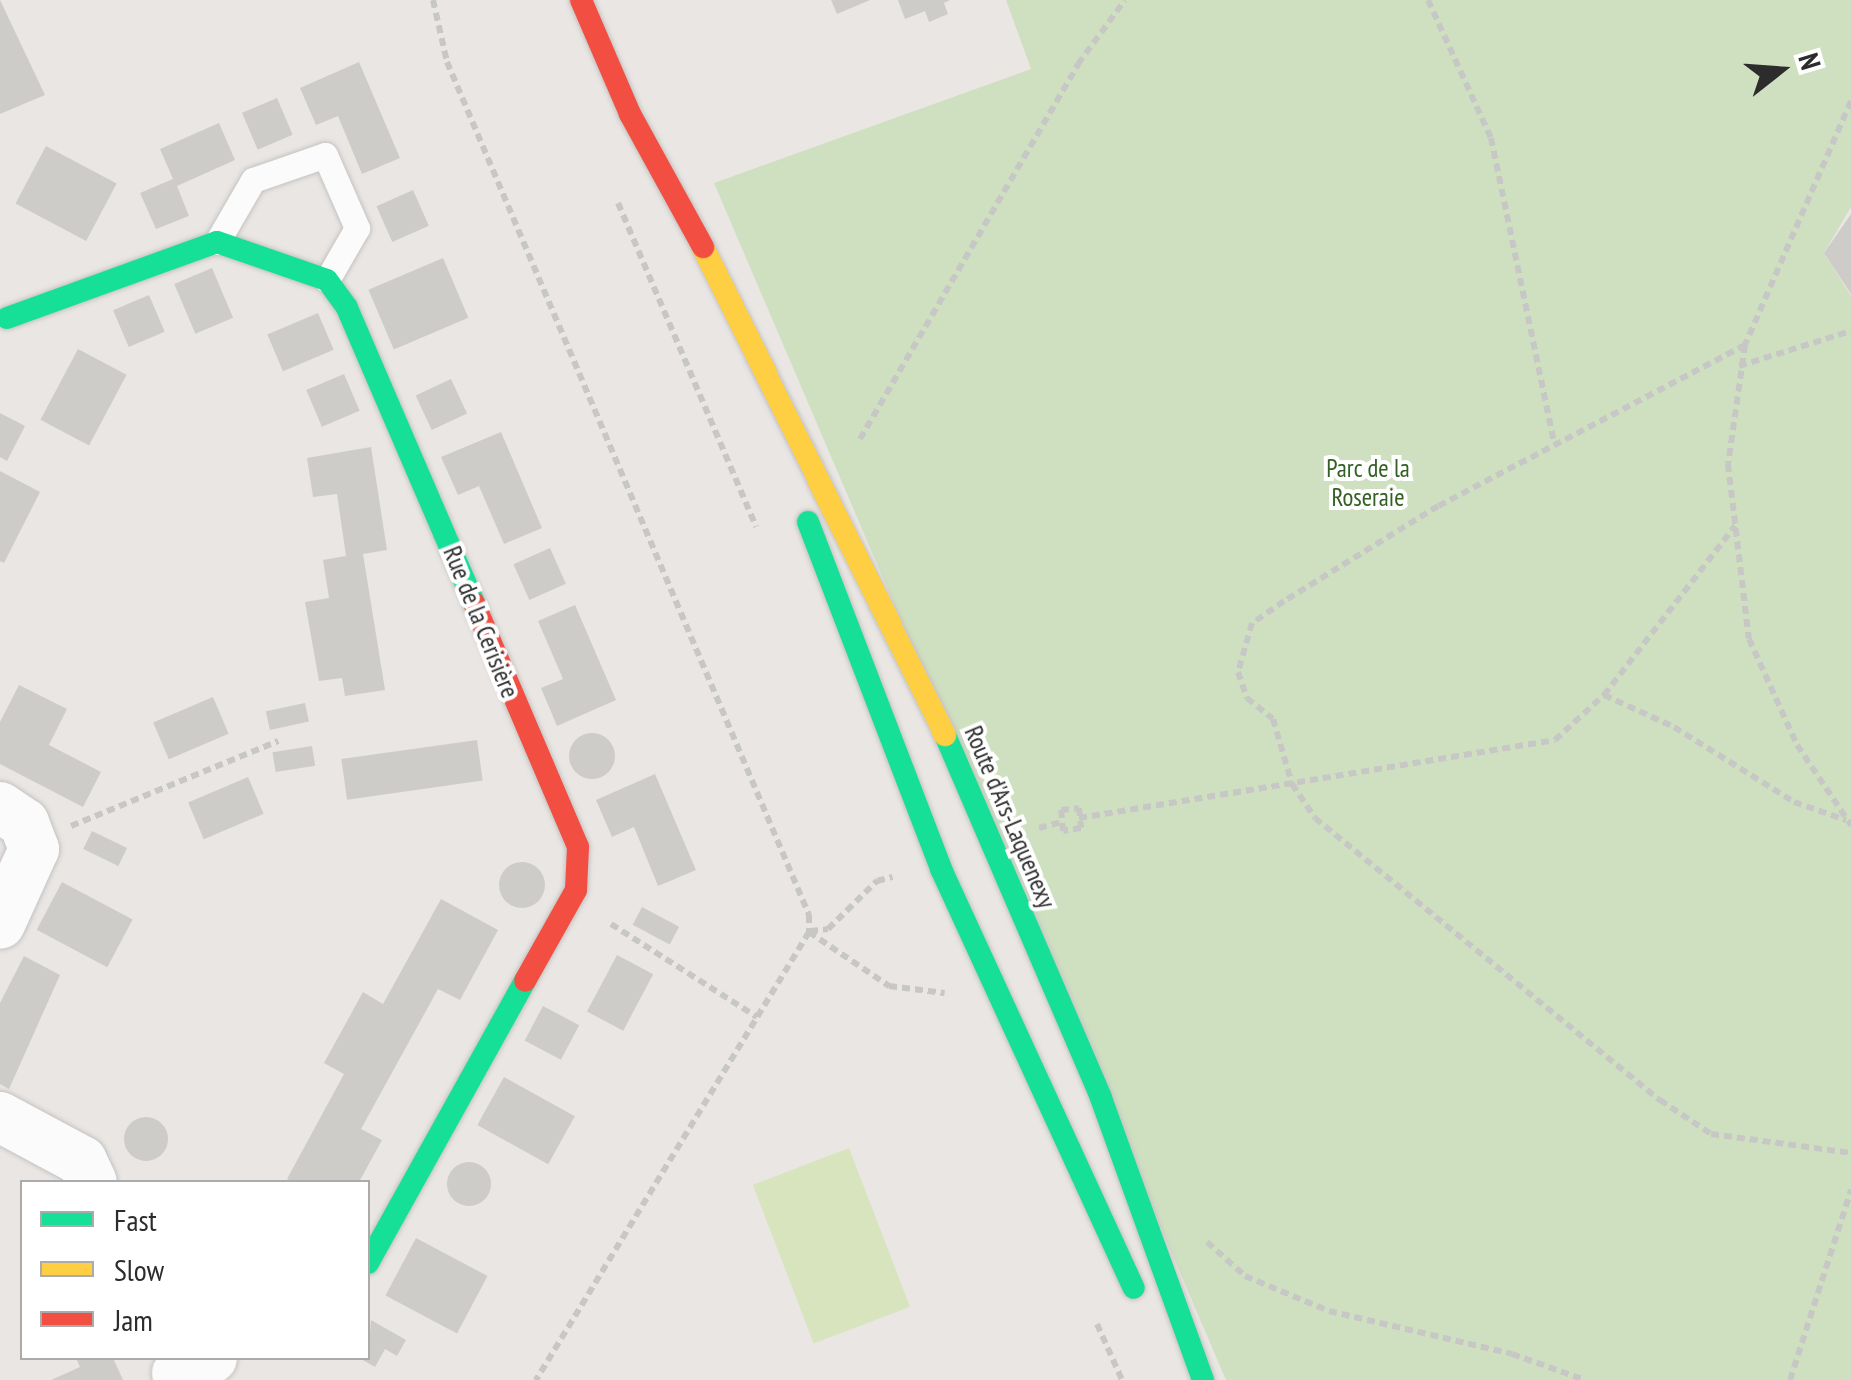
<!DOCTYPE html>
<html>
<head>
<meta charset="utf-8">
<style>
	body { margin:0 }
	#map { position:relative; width:1851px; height:1380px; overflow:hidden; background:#e9e6e3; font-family:"PT Sans Narrow",sans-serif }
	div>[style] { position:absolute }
	.green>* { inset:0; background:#cfe0c0 }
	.pitch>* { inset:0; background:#d7e4be; transform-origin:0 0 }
	.building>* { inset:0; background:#ceccc9; transform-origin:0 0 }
	.round { border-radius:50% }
	.path>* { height:6px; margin-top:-3px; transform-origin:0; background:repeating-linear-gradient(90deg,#c7c7c6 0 8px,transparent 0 13px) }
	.roads { filter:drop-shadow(0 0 2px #c4c3c2) drop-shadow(0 0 2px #c4c3c2) }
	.lane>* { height:25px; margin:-12.5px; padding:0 12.5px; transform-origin:12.5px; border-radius:12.5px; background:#fcfbfb }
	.street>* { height:50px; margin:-25px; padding:0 25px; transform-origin:25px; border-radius:25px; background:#fcfbfb }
	.fast>* { height:22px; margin:-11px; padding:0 11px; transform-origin:11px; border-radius:11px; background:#16e098 }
	.slow>* { height:22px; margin:-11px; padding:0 11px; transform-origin:11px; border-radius:11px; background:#ffcf43 }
	.jam>* { height:22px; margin:-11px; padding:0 11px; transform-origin:11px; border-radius:11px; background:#f24e42 }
	span { translate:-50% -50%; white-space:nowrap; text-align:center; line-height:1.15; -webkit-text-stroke:8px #fff; paint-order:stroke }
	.park-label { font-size:25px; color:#336123 }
	.street-label { font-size:25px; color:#2c2c2c }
	.legend { position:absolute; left:20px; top:1180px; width:350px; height:180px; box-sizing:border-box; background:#fff; border:2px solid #ababab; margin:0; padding:12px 18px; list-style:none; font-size:30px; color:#2c2c2c }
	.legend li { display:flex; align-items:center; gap:20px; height:50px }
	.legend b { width:50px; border:2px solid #ababab }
	.north { position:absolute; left:1731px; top:20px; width:100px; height:100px; -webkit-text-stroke:8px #fff; paint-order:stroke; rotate:73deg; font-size:28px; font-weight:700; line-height:40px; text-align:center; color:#2c2c2c }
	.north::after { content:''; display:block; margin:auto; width:35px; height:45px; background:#2c2c2c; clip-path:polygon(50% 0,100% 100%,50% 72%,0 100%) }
</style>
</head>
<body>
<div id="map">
	<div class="green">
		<i style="clip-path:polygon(1006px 0,1851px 0,1851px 207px,1824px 253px,1851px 296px,1851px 1380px,1226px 1380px,714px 183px,1031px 69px)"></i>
	</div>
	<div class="pitch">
		<i style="left:849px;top:1148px;width:170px;height:103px;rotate:69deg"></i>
	</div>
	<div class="building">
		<i style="clip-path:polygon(0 0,45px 95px,0 114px)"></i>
		<i style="clip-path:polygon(831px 0,870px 0,837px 14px)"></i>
		<i style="clip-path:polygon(898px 0,950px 0,944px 3px,948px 14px,929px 22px,925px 11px,905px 19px)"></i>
		<i style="clip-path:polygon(359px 62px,400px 158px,362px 174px,338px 116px,316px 125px,300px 88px)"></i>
		<i style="left:277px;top:98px;width:40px;height:38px;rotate:67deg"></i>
		<i style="clip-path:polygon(219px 123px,235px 160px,177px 186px,189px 216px,156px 229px,140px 193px,173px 179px,160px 149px)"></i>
		<i style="left:46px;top:146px;width:80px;height:65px;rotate:28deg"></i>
		<i style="left:413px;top:190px;width:39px;height:40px;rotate:66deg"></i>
		<i style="clip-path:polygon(1851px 214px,1851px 294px,1824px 253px)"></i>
		<i style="left:443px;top:258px;width:65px;height:81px;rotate:67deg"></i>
		<i style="left:212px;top:268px;width:54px;height:41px;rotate:67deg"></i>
		<i style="left:149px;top:295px;width:40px;height:39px;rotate:67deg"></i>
		<i style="left:318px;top:313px;width:40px;height:55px;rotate:67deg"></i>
		<i style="left:78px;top:349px;width:55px;height:80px;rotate:28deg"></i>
		<i style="left:344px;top:374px;width:40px;height:41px;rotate:67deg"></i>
		<i style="left:451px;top:379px;width:38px;height:39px;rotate:65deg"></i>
		<i style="clip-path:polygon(0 413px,25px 426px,7px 461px,0 457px)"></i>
		<i style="clip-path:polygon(501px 432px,542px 528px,504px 544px,479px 486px,458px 495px,441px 457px)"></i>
		<i style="clip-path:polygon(371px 447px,387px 550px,363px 554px,385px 690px,345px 696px,342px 678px,319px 681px,305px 602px,329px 598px,323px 560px,346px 556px,337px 494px,313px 497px,307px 458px)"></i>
		<i style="clip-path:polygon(0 471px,40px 492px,4px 563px,0 561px)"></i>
		<i style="left:550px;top:548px;width:39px;height:40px;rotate:66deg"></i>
		<i style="clip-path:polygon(575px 605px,616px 700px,557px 726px,541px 688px,563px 679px,538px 621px)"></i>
		<i style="clip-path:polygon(19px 685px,67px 709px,49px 745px,101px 772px,83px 807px,0 764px,0 722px)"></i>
		<i style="left:213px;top:697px;width:40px;height:65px;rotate:67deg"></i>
		<i style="left:305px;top:703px;width:19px;height:40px;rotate:78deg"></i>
		<i class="round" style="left:569px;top:733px;width:46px;height:46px"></i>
		<i style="left:477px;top:740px;width:41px;height:137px;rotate:82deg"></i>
		<i style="left:312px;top:746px;width:20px;height:40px;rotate:81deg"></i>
		<i style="clip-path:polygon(655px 774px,696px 870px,658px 886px,634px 827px,612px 837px,596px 800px)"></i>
		<i style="left:248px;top:777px;width:40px;height:65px;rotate:67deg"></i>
		<i style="left:92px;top:831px;width:39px;height:20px;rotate:26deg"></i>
		<i class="round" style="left:499px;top:862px;width:46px;height:46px"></i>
		<i style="left:62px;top:882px;width:80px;height:54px;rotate:28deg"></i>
		<i style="clip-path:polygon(441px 899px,498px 930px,460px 1000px,438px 989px,361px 1129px,382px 1140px,359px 1182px,293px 1182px,287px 1179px,344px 1074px,324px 1063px,363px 992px,383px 1004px)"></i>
		<i style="left:642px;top:907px;width:42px;height:20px;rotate:28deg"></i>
		<i style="left:617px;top:955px;width:41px;height:64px;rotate:28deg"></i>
		<i style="clip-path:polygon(24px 956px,60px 975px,9px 1089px,0 1084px,0 1003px)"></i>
		<i style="left:543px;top:1006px;width:41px;height:39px;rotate:28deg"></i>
		<i style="left:504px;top:1077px;width:81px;height:55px;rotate:29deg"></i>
		<i class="round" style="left:124px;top:1117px;width:44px;height:44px"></i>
		<i class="round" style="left:447px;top:1162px;width:44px;height:44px"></i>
		<i style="left:416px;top:1238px;width:81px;height:65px;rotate:28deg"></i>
		<i style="clip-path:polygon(371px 1320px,406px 1340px,397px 1356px,385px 1349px,375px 1367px,359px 1358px,368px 1358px)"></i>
		<i style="clip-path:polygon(76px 1358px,113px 1358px,123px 1380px,51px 1380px,80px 1367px)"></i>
	</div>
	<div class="path">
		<i style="left:433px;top:0;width:64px;rotate:77.3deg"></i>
		<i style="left:447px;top:62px;width:927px;rotate:67deg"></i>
		<i style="left:809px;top:915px;width:17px;rotate:90deg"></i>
		<i style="left:809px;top:932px;width:525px;rotate:121.36deg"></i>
		<i style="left:1428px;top:0;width:152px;rotate:65.5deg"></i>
		<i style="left:1491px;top:138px;width:310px;rotate:78.3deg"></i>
		<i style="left:1851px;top:101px;width:266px;rotate:113.5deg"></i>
		<i style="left:1745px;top:345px;width:120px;rotate:98.1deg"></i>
		<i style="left:1728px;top:464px;width:176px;rotate:83.2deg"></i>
		<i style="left:1749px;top:639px;width:116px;rotate:65.6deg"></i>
		<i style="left:1797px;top:745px;width:97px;rotate:56deg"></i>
		<i style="left:618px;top:203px;width:352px;rotate:66.9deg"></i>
		<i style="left:1745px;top:345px;width:347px;rotate:152.3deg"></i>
		<i style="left:1438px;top:506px;width:181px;rotate:148.3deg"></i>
		<i style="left:1284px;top:601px;width:39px;rotate:145deg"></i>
		<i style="left:1252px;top:623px;width:51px;rotate:105.9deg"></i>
		<i style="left:1238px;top:672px;width:28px;rotate:71deg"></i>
		<i style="left:1247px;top:698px;width:33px;rotate:39deg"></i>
		<i style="left:1273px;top:719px;width:68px;rotate:73.7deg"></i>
		<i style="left:1292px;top:784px;width:41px;rotate:55.9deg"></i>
		<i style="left:1315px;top:818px;width:446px;rotate:39.3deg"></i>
		<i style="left:1660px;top:1100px;width:61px;rotate:33.7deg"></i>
		<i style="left:1711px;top:1134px;width:141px;rotate:7.7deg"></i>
		<i style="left:1739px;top:366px;width:117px;rotate:-17.4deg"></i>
		<i style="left:860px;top:439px;width:434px;rotate:-59.8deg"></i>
		<i style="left:1078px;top:64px;width:79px;rotate:-53.7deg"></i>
		<i style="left:1604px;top:695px;width:77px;rotate:24.6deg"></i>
		<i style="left:1674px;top:727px;width:142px;rotate:32deg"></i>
		<i style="left:1794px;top:802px;width:55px;rotate:19.1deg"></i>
		<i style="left:1079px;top:808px;width:20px;rotate:84deg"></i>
		<i style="left:1081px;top:828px;width:18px;rotate:171deg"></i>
		<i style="left:1063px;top:831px;width:21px;rotate:-95deg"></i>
		<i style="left:1061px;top:810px;width:18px;rotate:-6deg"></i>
		<i style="left:1079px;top:818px;width:482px;rotate:-9.3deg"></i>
		<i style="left:1555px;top:740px;width:67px;rotate:-42.6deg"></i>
		<i style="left:1604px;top:695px;width:214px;rotate:-52.2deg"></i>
		<i style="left:71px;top:826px;width:224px;rotate:-22.3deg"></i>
		<i style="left:1039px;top:828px;width:24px;rotate:-15deg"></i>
		<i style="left:611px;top:924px;width:173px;rotate:32.5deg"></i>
		<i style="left:810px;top:931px;width:18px;rotate:-6deg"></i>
		<i style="left:828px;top:929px;width:69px;rotate:-44.4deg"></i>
		<i style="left:877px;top:881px;width:16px;rotate:-15deg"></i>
		<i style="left:809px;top:932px;width:97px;rotate:34deg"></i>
		<i style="left:889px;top:986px;width:56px;rotate:7.1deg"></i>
		<i style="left:1207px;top:1242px;width:51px;rotate:41.8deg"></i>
		<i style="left:1245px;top:1276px;width:91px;rotate:22.6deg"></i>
		<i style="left:1329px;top:1311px;width:188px;rotate:13.2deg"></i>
		<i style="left:1512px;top:1354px;width:77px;rotate:19.6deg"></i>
		<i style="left:1097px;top:1324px;width:61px;rotate:65.9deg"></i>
		<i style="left:1790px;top:1380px;width:200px;rotate:-72.2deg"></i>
	</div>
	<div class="roads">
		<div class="lane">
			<i style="left:217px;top:242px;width:72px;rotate:-59.9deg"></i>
			<i style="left:253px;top:180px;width:76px;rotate:-19.1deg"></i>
			<i style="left:325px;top:155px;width:80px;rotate:66.3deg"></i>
			<i style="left:357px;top:228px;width:60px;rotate:120deg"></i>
		</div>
		<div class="street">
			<i style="left:0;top:807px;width:29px;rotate:34deg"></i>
			<i style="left:24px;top:823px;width:28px;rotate:69deg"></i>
			<i style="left:34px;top:849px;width:82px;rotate:114.4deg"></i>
			<i style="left:0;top:1117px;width:93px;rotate:28.2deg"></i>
			<i style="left:82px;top:1161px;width:23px;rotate:65deg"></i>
			<i style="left:177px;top:1373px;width:38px;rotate:-23deg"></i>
		</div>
		<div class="fast">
			<i style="left:7px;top:318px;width:223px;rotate:-19.9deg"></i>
			<i style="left:217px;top:242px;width:116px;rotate:19.1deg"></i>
			<i style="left:327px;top:280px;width:34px;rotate:54deg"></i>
			<i style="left:347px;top:308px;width:321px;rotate:66.7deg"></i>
			<i style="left:808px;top:522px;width:372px;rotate:69deg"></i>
			<i style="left:941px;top:869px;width:461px;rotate:65.3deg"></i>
			<i style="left:945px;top:735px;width:395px;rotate:66.7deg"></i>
			<i style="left:1101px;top:1098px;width:300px;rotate:70.1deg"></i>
			<i style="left:368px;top:1263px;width:323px;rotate:-60.9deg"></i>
		</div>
		<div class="slow">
			<i style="left:703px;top:247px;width:545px;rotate:63.62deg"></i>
		</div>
		<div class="jam">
			<i style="left:581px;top:0;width:124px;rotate:66.7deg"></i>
			<i style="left:630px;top:114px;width:152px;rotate:61.2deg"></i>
			<i style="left:474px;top:603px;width:265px;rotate:66.9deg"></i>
			<i style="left:578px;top:847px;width:43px;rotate:92.7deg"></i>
			<i style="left:576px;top:890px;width:104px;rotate:119.3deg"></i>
		</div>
	</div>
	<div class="park-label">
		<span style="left:1368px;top:483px">Parc de la<br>Roseraie</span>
	</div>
	<div class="street-label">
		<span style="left:481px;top:622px;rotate:68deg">Rue de la Cerisière</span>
		<span style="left:1010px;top:817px;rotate:67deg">Route d'Ars-Laquenexy</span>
	</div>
	<ul class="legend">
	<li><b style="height:12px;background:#16e098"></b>Fast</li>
	<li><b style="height:12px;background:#ffcf43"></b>Slow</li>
	<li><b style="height:12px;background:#f24e42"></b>Jam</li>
	</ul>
	<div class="north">N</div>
</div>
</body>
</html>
